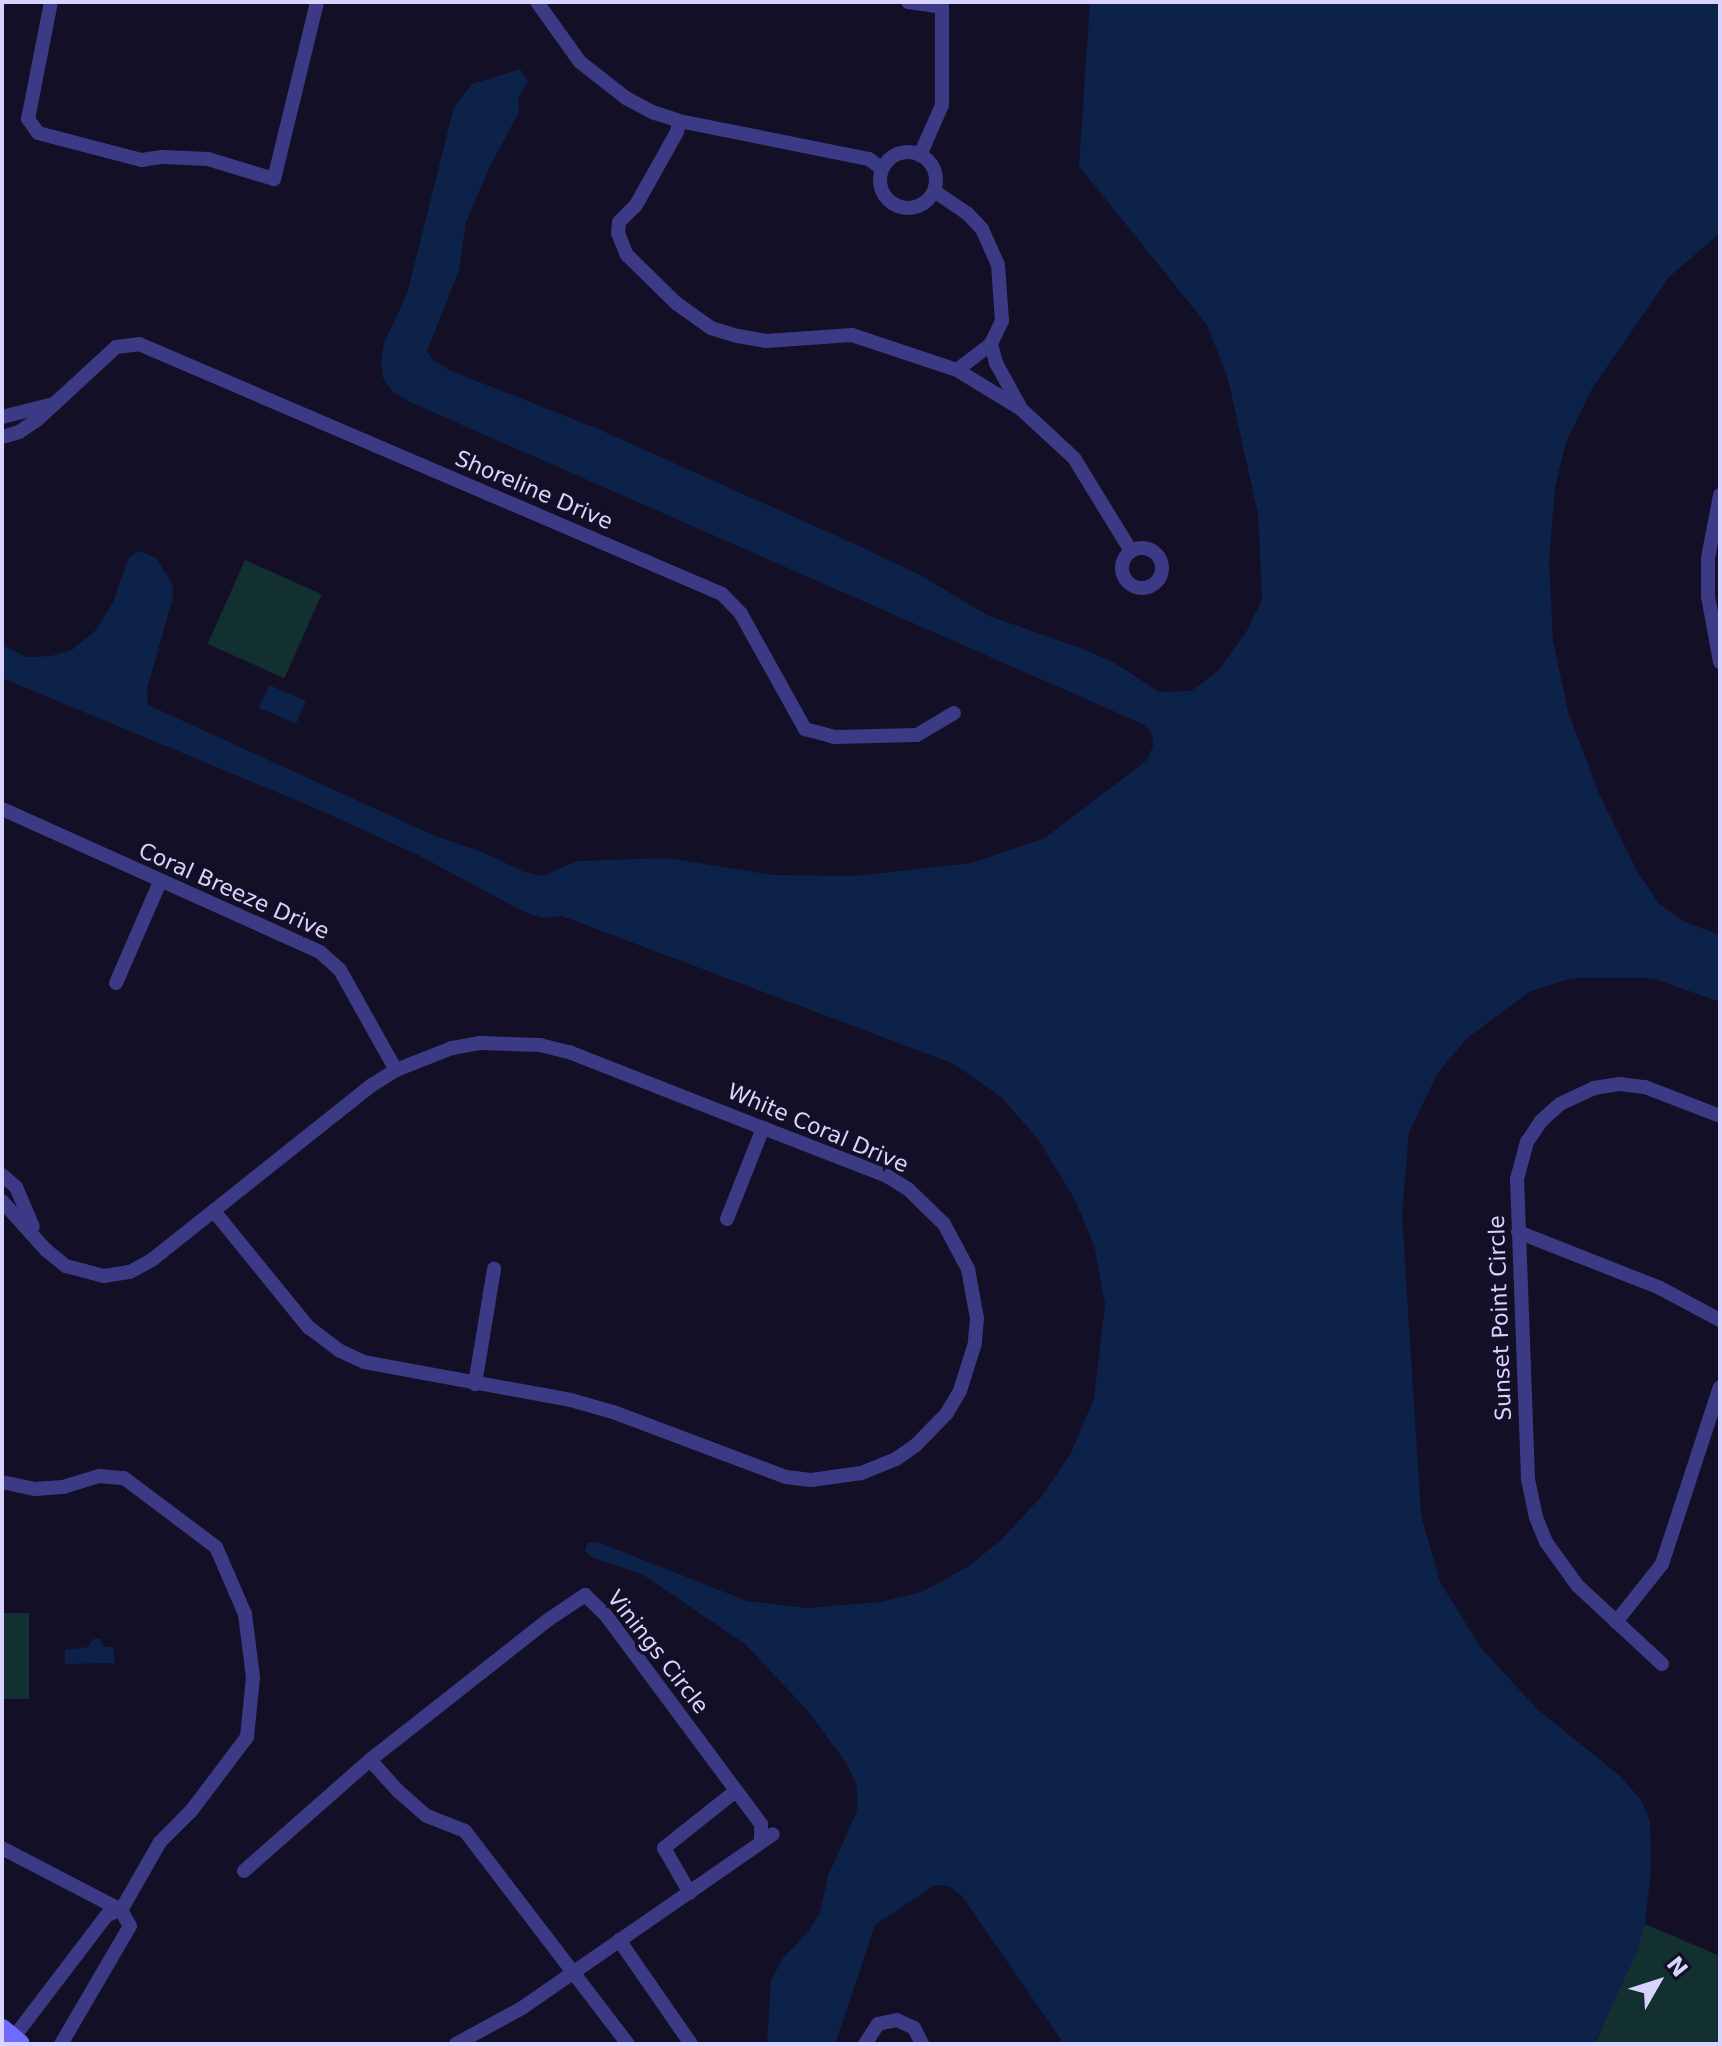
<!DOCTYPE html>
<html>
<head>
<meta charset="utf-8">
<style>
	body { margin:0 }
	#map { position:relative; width:1722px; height:2046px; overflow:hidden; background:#130f26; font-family:"DejaVu Sans",sans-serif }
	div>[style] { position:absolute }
	.green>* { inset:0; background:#12302f; transform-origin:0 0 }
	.water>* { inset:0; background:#0c2248; transform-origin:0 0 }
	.street>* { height:14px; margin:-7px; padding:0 7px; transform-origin:7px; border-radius:7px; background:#3d3a85 }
	.street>.ring { margin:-7px; padding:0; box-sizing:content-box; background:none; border:14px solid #3d3a85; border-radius:50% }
	.secondary>* { height:20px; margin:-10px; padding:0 10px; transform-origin:10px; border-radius:10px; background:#6f6bff }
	span { translate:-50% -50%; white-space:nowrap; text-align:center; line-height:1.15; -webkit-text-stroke:7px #130f26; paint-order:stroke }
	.street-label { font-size:22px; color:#d9d4ff }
	.frame { position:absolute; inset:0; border:4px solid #d9d4ff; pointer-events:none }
	.north { position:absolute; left:1618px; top:1942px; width:80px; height:80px; -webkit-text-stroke:6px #130f26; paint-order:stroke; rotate:51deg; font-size:22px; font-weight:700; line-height:32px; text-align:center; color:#d9d4ff }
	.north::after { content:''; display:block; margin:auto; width:28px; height:36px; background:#d9d4ff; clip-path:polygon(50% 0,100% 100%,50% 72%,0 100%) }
</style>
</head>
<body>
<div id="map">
	<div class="green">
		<i style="left:245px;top:560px;width:84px;height:92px;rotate:24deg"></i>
		<i style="left:2px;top:1613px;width:27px;height:86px"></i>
		<i style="clip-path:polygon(1645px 1924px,1720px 1956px,1720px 2044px,1595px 2044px)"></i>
	</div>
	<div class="water">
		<i style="clip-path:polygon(1090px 2px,1720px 2px,1720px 233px,1669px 277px,1593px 387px,1566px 442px,1555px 487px,1549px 561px,1553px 640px,1568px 712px,1600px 796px,1637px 871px,1659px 904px,1685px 922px,1720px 935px,1720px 1002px,1652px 978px,1572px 978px,1529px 992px,1466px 1039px,1438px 1073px,1409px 1132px,1402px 1215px,1421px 1515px,1440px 1582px,1481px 1648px,1537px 1709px,1619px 1775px,1641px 1800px,1650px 1821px,1651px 1869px,1645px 1924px,1637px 1952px,1594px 2044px,1064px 2044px,962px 1896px,949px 1886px,935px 1885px,875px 1925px,835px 2044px,767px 2044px,771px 1980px,783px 1958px,808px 1932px,820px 1913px,828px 1876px,857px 1811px,857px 1786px,847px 1764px,808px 1711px,745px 1644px,642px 1574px,591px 1557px,585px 1551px,587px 1543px,598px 1542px,747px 1601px,807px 1608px,880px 1602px,922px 1592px,969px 1566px,1000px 1541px,1042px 1496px,1071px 1453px,1094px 1398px,1105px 1304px,1094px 1245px,1074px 1198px,1038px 1139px,1001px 1097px,954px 1064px,562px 916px,543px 918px,524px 912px,418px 855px,315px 808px,2px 678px,2px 645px,27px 657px,51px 656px,72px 650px,96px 630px,113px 602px,129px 557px,139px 551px,156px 558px,173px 585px,173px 597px,147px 689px,148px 705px,435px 836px,482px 852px,524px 872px,543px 876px,577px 861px,667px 858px,773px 875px,855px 876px,972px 863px,1045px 838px,1147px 760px,1153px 746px,1152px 733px,1145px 725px,410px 402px,392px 391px,383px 378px,381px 363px,384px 343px,407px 294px,454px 107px,472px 84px,520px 69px,528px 82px,518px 98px,519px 112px,489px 168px,466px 222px,459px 270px,427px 351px,432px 359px,449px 370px,598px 429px,859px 546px,920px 575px,989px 616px,1081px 648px,1113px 662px,1159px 692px,1191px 691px,1219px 670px,1248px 629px,1262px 599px,1258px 514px,1228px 379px,1207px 325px,1079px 166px)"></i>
		<i style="left:269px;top:685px;width:40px;height:25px;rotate:23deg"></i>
		<i style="clip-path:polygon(93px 1639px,100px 1639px,104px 1647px,113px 1647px,115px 1663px,65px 1664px,65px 1650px,88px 1647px)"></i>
	</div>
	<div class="street">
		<i style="left:51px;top:2px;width:119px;rotate:101.1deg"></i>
		<i style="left:28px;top:119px;width:17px;rotate:54deg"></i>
		<i style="left:38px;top:133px;width:107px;rotate:14.6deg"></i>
		<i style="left:142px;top:160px;width:20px;rotate:-9deg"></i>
		<i style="left:162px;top:157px;width:46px;rotate:2.5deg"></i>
		<i style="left:208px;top:159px;width:69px;rotate:16.9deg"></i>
		<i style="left:274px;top:179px;width:182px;rotate:-76.3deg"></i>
		<i style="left:537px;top:2px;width:74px;rotate:54.4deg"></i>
		<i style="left:580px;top:62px;width:58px;rotate:38deg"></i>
		<i style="left:626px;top:98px;width:30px;rotate:28deg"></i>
		<i style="left:652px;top:112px;width:28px;rotate:18deg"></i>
		<i style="left:679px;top:121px;width:194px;rotate:11.3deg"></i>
		<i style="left:869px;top:159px;width:16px;rotate:38deg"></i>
		<i style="left:908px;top:2px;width:34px;rotate:8deg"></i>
		<i style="left:942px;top:7px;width:98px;rotate:90deg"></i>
		<i style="left:942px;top:105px;width:55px;rotate:113.7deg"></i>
		<i style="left:679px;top:121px;width:11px;rotate:100deg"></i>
		<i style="left:677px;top:132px;width:84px;rotate:119.3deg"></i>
		<i style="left:636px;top:205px;width:24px;rotate:135deg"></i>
		<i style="left:619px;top:222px;width:11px;rotate:95deg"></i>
		<i style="left:618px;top:233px;width:24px;rotate:68deg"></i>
		<i style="left:627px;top:255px;width:69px;rotate:44.4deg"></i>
		<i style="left:676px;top:303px;width:43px;rotate:35.5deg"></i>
		<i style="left:711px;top:328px;width:28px;rotate:17deg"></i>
		<i style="left:738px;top:336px;width:28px;rotate:10deg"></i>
		<i style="left:766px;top:341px;width:86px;rotate:-4deg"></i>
		<i style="left:852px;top:335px;width:111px;rotate:18.4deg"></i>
		<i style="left:957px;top:370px;width:75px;rotate:31.4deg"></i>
		<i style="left:1021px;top:409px;width:72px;rotate:42.8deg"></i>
		<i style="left:1074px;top:458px;width:109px;rotate:58.5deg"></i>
		<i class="ring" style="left:880px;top:152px;width:42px;height:42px"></i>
		<i style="left:934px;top:191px;width:41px;rotate:34.1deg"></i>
		<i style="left:968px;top:214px;width:21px;rotate:47deg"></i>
		<i style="left:982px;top:229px;width:39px;rotate:66deg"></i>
		<i style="left:998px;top:265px;width:56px;rotate:85.9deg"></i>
		<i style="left:1002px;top:321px;width:25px;rotate:116deg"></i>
		<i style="left:991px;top:344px;width:43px;rotate:142.6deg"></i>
		<i style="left:991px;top:344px;width:20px;rotate:75deg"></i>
		<i style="left:996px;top:363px;width:48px;rotate:61.3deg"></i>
		<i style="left:2px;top:417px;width:53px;rotate:-14.3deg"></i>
		<i style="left:2px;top:437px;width:18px;rotate:-16deg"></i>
		<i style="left:19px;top:432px;width:23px;rotate:-34deg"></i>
		<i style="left:38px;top:419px;width:106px;rotate:-42.7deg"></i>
		<i style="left:116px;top:347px;width:23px;rotate:-7deg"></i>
		<i style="left:139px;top:344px;width:634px;rotate:23.21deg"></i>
		<i style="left:722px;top:594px;width:28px;rotate:46deg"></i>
		<i style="left:741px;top:614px;width:132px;rotate:60.9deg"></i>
		<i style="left:805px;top:729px;width:30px;rotate:15deg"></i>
		<i style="left:834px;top:737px;width:83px;rotate:-1.4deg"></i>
		<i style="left:917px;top:735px;width:43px;rotate:-30.7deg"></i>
		<i style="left:1720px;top:495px;width:64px;rotate:100.8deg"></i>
		<i style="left:1708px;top:558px;width:38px;rotate:90deg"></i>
		<i style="left:1708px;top:596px;width:67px;rotate:79.7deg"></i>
		<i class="ring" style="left:1122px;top:548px;width:26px;height:26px"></i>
		<i style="left:2px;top:809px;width:349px;rotate:24.2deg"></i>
		<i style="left:320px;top:952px;width:27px;rotate:42deg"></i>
		<i style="left:340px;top:970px;width:115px;rotate:60.8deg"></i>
		<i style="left:116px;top:983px;width:110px;rotate:-66.5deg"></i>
		<i style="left:2px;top:1175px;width:18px;rotate:41deg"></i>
		<i style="left:16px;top:1187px;width:43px;rotate:67deg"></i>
		<i style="left:2px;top:1201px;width:66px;rotate:48.1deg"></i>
		<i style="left:46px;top:1250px;width:26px;rotate:39deg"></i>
		<i style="left:66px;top:1266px;width:39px;rotate:15deg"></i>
		<i style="left:104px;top:1276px;width:26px;rotate:-9deg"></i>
		<i style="left:130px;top:1272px;width:26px;rotate:-29deg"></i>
		<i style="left:153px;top:1259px;width:280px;rotate:-38.5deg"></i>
		<i style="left:372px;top:1085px;width:28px;rotate:-32deg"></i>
		<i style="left:396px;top:1070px;width:60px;rotate:-21.4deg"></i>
		<i style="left:452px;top:1048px;width:29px;rotate:-10deg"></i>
		<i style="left:481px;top:1043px;width:59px;rotate:1.9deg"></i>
		<i style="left:540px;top:1045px;width:30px;rotate:14deg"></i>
		<i style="left:569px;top:1052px;width:208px;rotate:21.4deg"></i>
		<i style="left:763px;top:1128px;width:133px;rotate:21.2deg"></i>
		<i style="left:887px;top:1176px;width:25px;rotate:32deg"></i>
		<i style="left:908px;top:1189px;width:50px;rotate:44.2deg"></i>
		<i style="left:944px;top:1224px;width:51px;rotate:61.9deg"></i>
		<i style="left:968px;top:1269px;width:50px;rotate:79.6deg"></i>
		<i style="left:977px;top:1318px;width:25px;rotate:95deg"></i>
		<i style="left:975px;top:1343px;width:50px;rotate:107.4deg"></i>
		<i style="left:960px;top:1391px;width:26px;rotate:121deg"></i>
		<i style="left:947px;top:1413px;width:45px;rotate:134.1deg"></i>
		<i style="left:916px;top:1445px;width:24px;rotate:145deg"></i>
		<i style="left:896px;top:1459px;width:38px;rotate:158deg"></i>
		<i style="left:861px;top:1473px;width:50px;rotate:172deg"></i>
		<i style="left:811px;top:1480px;width:25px;rotate:-173deg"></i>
		<i style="left:786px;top:1477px;width:185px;rotate:-159.4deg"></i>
		<i style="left:613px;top:1412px;width:44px;rotate:-164.1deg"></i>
		<i style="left:571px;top:1400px;width:210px;rotate:-169.6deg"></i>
		<i style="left:364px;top:1362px;width:26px;rotate:-155deg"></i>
		<i style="left:340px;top:1351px;width:39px;rotate:-143deg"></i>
		<i style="left:309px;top:1328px;width:151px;rotate:-129.1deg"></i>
		<i style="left:727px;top:1219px;width:98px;rotate:-68.4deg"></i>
		<i style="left:1518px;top:1232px;width:153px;rotate:21.5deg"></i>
		<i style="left:1660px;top:1288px;width:68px;rotate:28.1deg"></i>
		<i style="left:475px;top:1384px;width:117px;rotate:-80.6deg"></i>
		<i style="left:2px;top:1482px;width:34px;rotate:12deg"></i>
		<i style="left:35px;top:1489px;width:28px;rotate:-4deg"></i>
		<i style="left:63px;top:1487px;width:38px;rotate:-17deg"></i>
		<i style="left:99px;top:1476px;width:25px;rotate:5deg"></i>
		<i style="left:124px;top:1478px;width:115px;rotate:36.9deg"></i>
		<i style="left:216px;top:1547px;width:73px;rotate:66.6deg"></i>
		<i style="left:245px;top:1614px;width:64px;rotate:82.8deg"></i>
		<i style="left:253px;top:1677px;width:60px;rotate:95.7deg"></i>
		<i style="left:247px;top:1737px;width:93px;rotate:127.1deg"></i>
		<i style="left:191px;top:1811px;width:44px;rotate:135deg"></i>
		<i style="left:160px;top:1842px;width:78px;rotate:119.8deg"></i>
		<i style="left:121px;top:1910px;width:134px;rotate:-152.5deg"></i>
		<i style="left:1616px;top:1622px;width:74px;rotate:-51.6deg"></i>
		<i style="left:1662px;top:1564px;width:186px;rotate:-71.9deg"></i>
		<i style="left:1662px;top:1664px;width:116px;rotate:-137.1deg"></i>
		<i style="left:1577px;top:1585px;width:53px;rotate:-125.8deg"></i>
		<i style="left:1546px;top:1542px;width:27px;rotate:-112deg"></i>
		<i style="left:1536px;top:1517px;width:40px;rotate:-102deg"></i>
		<i style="left:1528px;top:1478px;width:299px;rotate:-92.1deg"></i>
		<i style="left:1517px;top:1179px;width:38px;rotate:-75deg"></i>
		<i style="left:1527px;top:1142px;width:25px;rotate:-56deg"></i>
		<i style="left:1541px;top:1121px;width:25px;rotate:-42deg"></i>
		<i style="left:1560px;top:1104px;width:38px;rotate:-25deg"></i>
		<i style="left:1594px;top:1088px;width:25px;rotate:-9deg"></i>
		<i style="left:1619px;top:1084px;width:26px;rotate:7deg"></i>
		<i style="left:1645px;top:1087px;width:80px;rotate:21.1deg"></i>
		<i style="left:370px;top:1760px;width:42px;rotate:47.9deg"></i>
		<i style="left:398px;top:1791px;width:38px;rotate:41deg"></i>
		<i style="left:427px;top:1816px;width:41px;rotate:21.5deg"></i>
		<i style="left:465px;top:1831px;width:268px;rotate:52.6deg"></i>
		<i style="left:244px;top:1871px;width:168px;rotate:-41.4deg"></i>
		<i style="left:370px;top:1760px;width:226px;rotate:-38.2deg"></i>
		<i style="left:548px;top:1620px;width:45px;rotate:-34deg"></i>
		<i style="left:585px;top:1595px;width:28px;rotate:44deg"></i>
		<i style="left:605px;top:1614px;width:262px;rotate:53.4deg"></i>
		<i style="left:761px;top:1824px;width:18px;rotate:90deg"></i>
		<i style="left:690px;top:1893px;width:52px;rotate:-120deg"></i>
		<i style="left:664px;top:1848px;width:92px;rotate:-38.4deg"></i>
		<i style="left:619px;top:1940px;width:126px;rotate:55.3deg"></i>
		<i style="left:13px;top:2044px;width:7px;rotate:-82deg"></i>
		<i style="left:14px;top:2037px;width:153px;rotate:-52.7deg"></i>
		<i style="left:107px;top:1915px;width:15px;rotate:-20deg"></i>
		<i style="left:121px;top:1910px;width:18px;rotate:61deg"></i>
		<i style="left:130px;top:1926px;width:137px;rotate:120.3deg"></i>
		<i style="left:456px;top:2044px;width:75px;rotate:-28.6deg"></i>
		<i style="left:522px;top:2008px;width:305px;rotate:-34.7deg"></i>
		<i style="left:865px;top:2044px;width:24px;rotate:-57deg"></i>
		<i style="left:878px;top:2024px;width:19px;rotate:-12deg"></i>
		<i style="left:897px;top:2020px;width:19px;rotate:25deg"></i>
		<i style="left:914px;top:2028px;width:18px;rotate:63deg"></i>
	</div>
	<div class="secondary">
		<i style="left:2px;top:2029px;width:23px;rotate:40deg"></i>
	</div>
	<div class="street-label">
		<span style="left:534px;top:490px;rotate:23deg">Shoreline Drive</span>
		<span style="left:234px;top:891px;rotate:24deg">Coral Breeze Drive</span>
		<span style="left:818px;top:1128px;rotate:23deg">White Coral Drive</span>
		<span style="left:1500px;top:1318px;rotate:-92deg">Sunset Point Circle</span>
		<span style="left:658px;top:1652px;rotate:52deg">Vinings Circle</span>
	</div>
	<div class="frame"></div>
	<div class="north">N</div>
</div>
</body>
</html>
